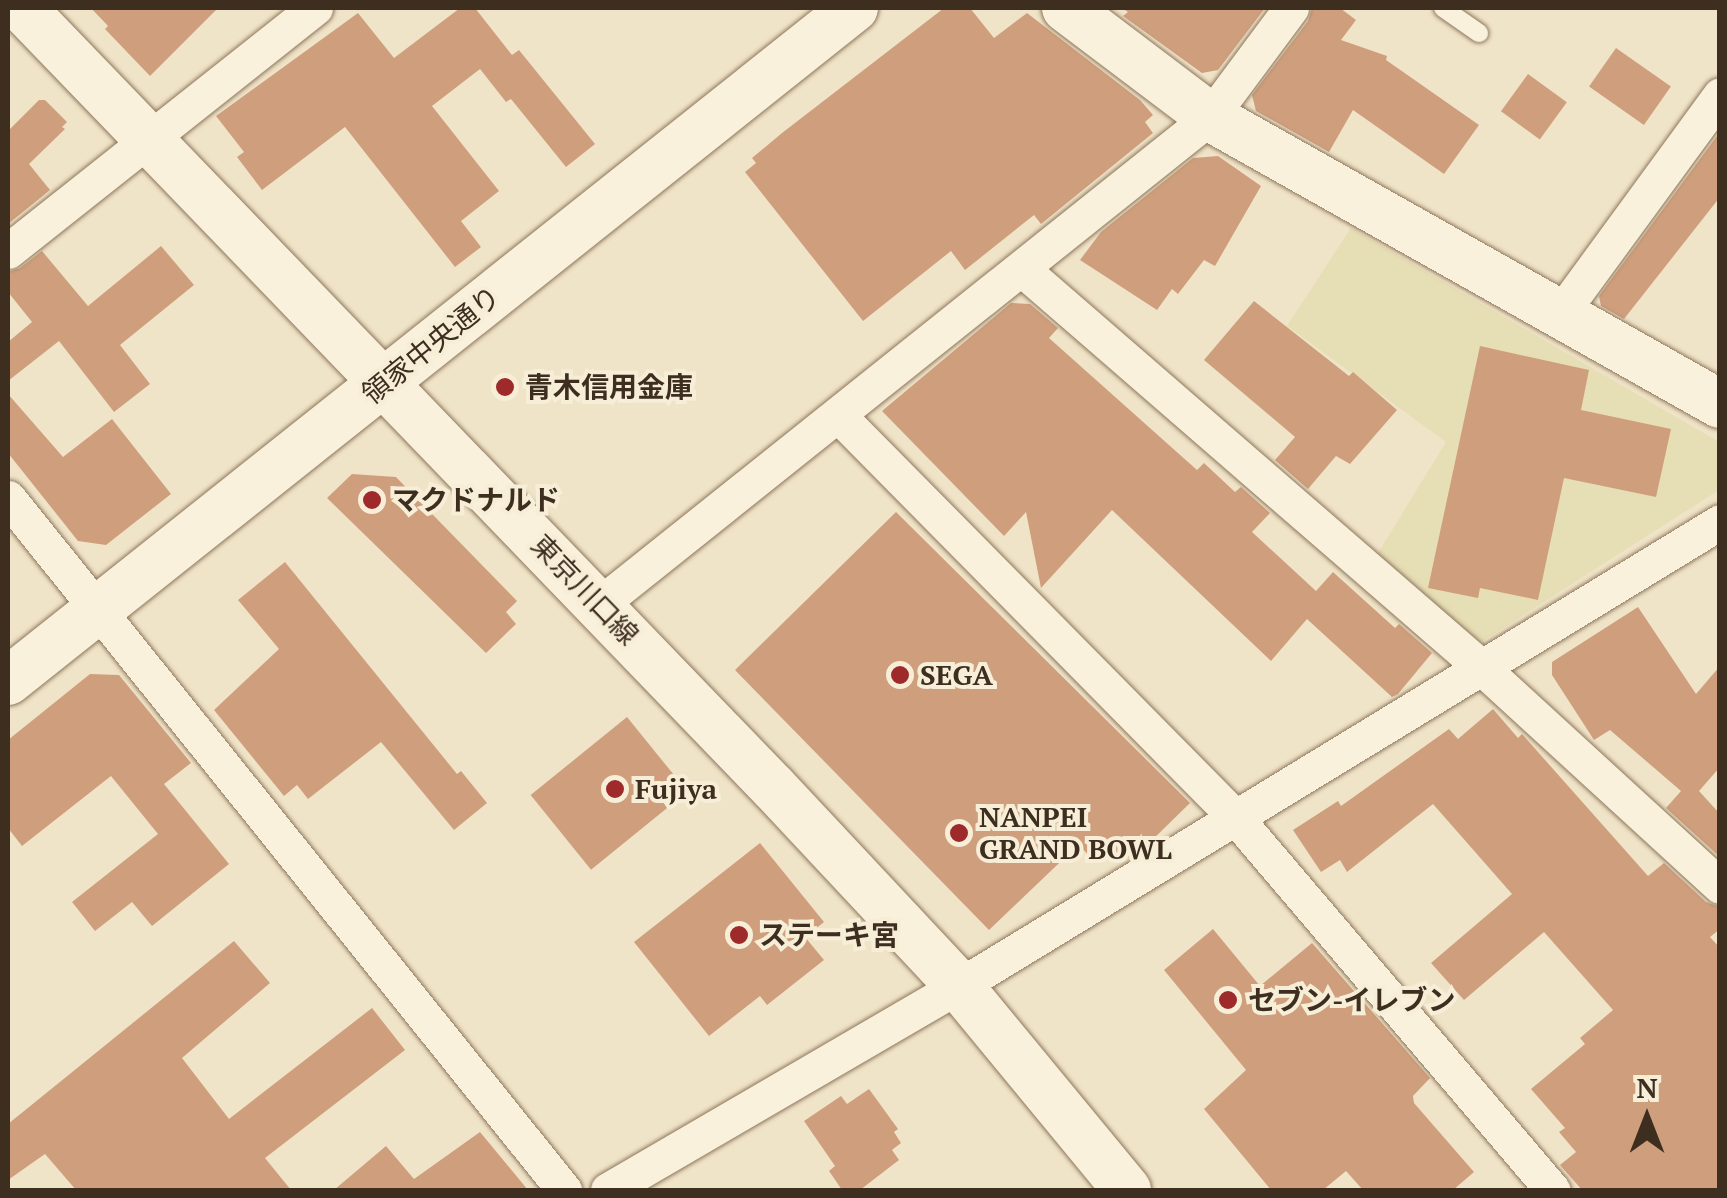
<!DOCTYPE html>
<html>
<head>
<meta charset="utf-8">
<style>
	body { margin:0 }
	#map { position:relative; width:1727px; height:1198px; overflow:hidden; background:#f0e4c8; font-family:"PT Serif","Noto Sans JP",serif }
	div>[style] { position:absolute }
	.farmland>* { inset:0; background:#e6deb5 }
	.building>* { inset:0; background:#cf9f7d; transform-origin:0 0 }
	.roads { filter:drop-shadow(0 0 2px #8d765c) drop-shadow(0 0 2px #8d765c) }
	.lane>* { height:18px; margin:-9px; padding:0 9px; transform-origin:9px; border-radius:9px; background:#faf1dc }
	.street>* { height:35px; margin:-17.5px; padding:0 17.5px; transform-origin:17.5px; border-radius:17.5px; background:#faf1dc }
	.secondary>* { height:48px; margin:-24px; padding:0 24px; transform-origin:24px; border-radius:24px; background:#faf1dc }
	.dots>* { width:28px; height:28px; translate:-50% -50%; box-sizing:border-box; border:5px solid #f7eed8; border-radius:50% }
	span { translate:-50% -50%; white-space:nowrap; text-align:center; line-height:1.15; -webkit-text-stroke:8px #f7eed8; paint-order:stroke }
	.street-label { font-size:28px; color:#3d2e20 }
	.poi-label { font-size:28px; color:#3d2e20; font-weight:700 }
	.left { translate:0 -50%; text-align:left }
	.frame { position:absolute; inset:0; border:10px solid #3d2e20; pointer-events:none }
	.north { position:absolute; left:1597px; top:1068px; width:100px; height:100px; -webkit-text-stroke:8px #f7eed8; paint-order:stroke; rotate:0deg; font-size:28px; font-weight:700; line-height:40px; text-align:center; color:#3d2e20 }
	.north::after { content:''; display:block; margin:auto; width:35px; height:45px; background:#3d2e20; clip-path:polygon(50% 0,100% 100%,50% 72%,0 100%) }
</style>
</head>
<body>
<div id="map">
	<div class="farmland">
		<i style="clip-path:polygon(1351px 228px,1719px 442px,1719px 490px,1478px 644px,1375px 558px,1446px 442px,1287px 326px)"></i>
	</div>
	<div class="building">
		<i style="clip-path:polygon(91px 8px,218px 8px,150px 76px,105px 29px,108px 26px)"></i>
		<i style="clip-path:polygon(460px 8px,475px 8px,512px 55px,519px 50px,595px 144px,566px 167px,511px 99px,506px 102px,480px 69px,432px 106px,499px 191px,461px 221px,481px 247px,455px 267px,345px 127px,262px 190px,237px 157px,244px 152px,216px 116px,358px 13px,394px 58px)"></i>
		<i style="clip-path:polygon(944px 8px,970px 8px,994px 38px,1027px 13px,1140px 100px,1153px 115px,1145px 122px,1153px 133px,1041px 224px,1034px 215px,965px 270px,951px 251px,863px 321px,745px 172px,756px 163px,752px 158px,782px 133px)"></i>
		<i style="clip-path:polygon(1122px 8px,1265px 8px,1218px 70px,1202px 73px,1123px 16px,1128px 12px)"></i>
		<i style="clip-path:polygon(1312px 8px,1340px 8px,1356px 20px,1341px 40px,1387px 56px,1386px 60px,1479px 125px,1444px 174px,1353px 110px,1329px 152px,1256px 111px,1252px 95px,1308px 21px)"></i>
		<i style="left:1616px;top:48px;width:67px;height:47px;rotate:35deg"></i>
		<i style="left:1528px;top:74px;width:48px;height:46px;rotate:36deg"></i>
		<i style="clip-path:polygon(39px 100px,45px 100px,67px 122px,62px 127px,65px 129px,29px 164px,50px 190px,8px 224px,8px 131px)"></i>
		<i style="clip-path:polygon(1720px 132px,1720px 197px,1624px 319px,1601px 306px,1599px 296px)"></i>
		<i style="clip-path:polygon(1218px 156px,1261px 186px,1215px 266px,1204px 260px,1178px 294px,1172px 289px,1157px 310px,1080px 260px,1101px 232px,1193px 158px)"></i>
		<i style="clip-path:polygon(161px 246px,194px 285px,120px 345px,150px 384px,114px 412px,59px 341px,8px 381px,8px 342px,32px 322px,8px 292px,8px 272px,20px 268px,42px 251px,88px 306px)"></i>
		<i style="clip-path:polygon(1254px 301px,1349px 376px,1353px 372px,1397px 410px,1350px 464px,1336px 456px,1308px 489px,1275px 460px,1295px 437px,1204px 360px)"></i>
		<i style="clip-path:polygon(1011px 303px,1030px 304px,1058px 328px,1049px 338px,1197px 470px,1204px 463px,1235px 492px,1241px 487px,1270px 513px,1252px 532px,1316px 591px,1333px 572px,1395px 628px,1399px 624px,1432px 653px,1398px 694px,1392px 697px,1307px 619px,1271px 661px,1112px 510px,1041px 588px,1026px 512px,1004px 536px,882px 411px)"></i>
		<i style="clip-path:polygon(1480px 346px,1589px 370px,1581px 410px,1671px 429px,1656px 497px,1564px 478px,1538px 600px,1480px 588px,1478px 598px,1428px 588px)"></i>
		<i style="clip-path:polygon(8px 394px,63px 457px,112px 419px,171px 494px,106px 545px,78px 541px,8px 453px)"></i>
		<i style="clip-path:polygon(352px 474px,396px 477px,517px 601px,506px 612px,516px 624px,486px 653px,327px 498px)"></i>
		<i style="clip-path:polygon(896px 512px,1190px 803px,1143px 849px,1124px 860px,1107px 843px,1092px 858px,1078px 845px,989px 930px,735px 670px)"></i>
		<i style="clip-path:polygon(285px 562px,457px 774px,461px 771px,487px 803px,454px 830px,381px 742px,308px 799px,297px 785px,284px 796px,214px 710px,279px 649px,238px 600px)"></i>
		<i style="clip-path:polygon(1638px 607px,1696px 694px,1720px 666px,1720px 767px,1699px 791px,1720px 814px,1720px 857px,1666px 808px,1681px 791px,1610px 730px,1594px 740px,1552px 675px,1552px 662px)"></i>
		<i style="clip-path:polygon(90px 674px,119px 675px,191px 763px,164px 784px,229px 864px,152px 926px,132px 902px,95px 931px,72px 902px,158px 834px,111px 776px,22px 846px,8px 828px,8px 740px)"></i>
		<i style="clip-path:polygon(1493px 709px,1518px 738px,1522px 734px,1648px 876px,1664px 863px,1706px 902px,1720px 907px,1720px 929px,1710px 937px,1720px 948px,1720px 1190px,1582px 1190px,1560px 1165px,1576px 1152px,1559px 1132px,1565px 1128px,1531px 1089px,1585px 1044px,1580px 1038px,1613px 1010px,1544px 932px,1464px 1000px,1431px 963px,1512px 894px,1433px 804px,1347px 872px,1340px 860px,1321px 872px,1293px 830px,1338px 801px,1341px 806px,1449px 729px,1458px 739px)"></i>
		<i style="left:627px;top:717px;width:96px;height:124px;rotate:51deg"></i>
		<i style="clip-path:polygon(760px 843px,824px 922px,805px 937px,824px 960px,767px 1005px,760px 996px,709px 1036px,634px 942px)"></i>
		<i style="clip-path:polygon(1213px 929px,1260px 986px,1312px 943px,1430px 1078px,1413px 1096px,1414px 1103px,1474px 1172px,1453px 1190px,1363px 1190px,1346px 1171px,1323px 1190px,1271px 1190px,1204px 1109px,1246px 1070px,1164px 970px)"></i>
		<i style="clip-path:polygon(234px 941px,270px 983px,182px 1058px,229px 1119px,372px 1008px,405px 1050px,265px 1158px,291px 1190px,76px 1190px,45px 1154px,8px 1180px,8px 1124px)"></i>
		<i style="clip-path:polygon(869px 1089px,898px 1129px,894px 1132px,901px 1143px,892px 1150px,899px 1160px,860px 1190px,842px 1190px,829px 1171px,835px 1166px,804px 1121px,841px 1096px,847px 1104px)"></i>
		<i style="clip-path:polygon(480px 1132px,528px 1190px,334px 1190px,386px 1146px,414px 1179px)"></i>
	</div>
	<div class="roads">
		<div class="lane">
			<i style="left:1443px;top:8px;width:44px;rotate:34.8deg"></i>
		</div>
		<div class="street">
			<i style="left:8px;top:251px;width:392px;rotate:-38.4deg"></i>
			<i style="left:1022px;top:269px;width:608px;rotate:40.93deg"></i>
			<i style="left:1481px;top:667px;width:324px;rotate:42.5deg"></i>
			<i style="left:1560px;top:314px;width:271px;rotate:-53.8deg"></i>
			<i style="left:839px;top:416px;width:564px;rotate:45.36deg"></i>
			<i style="left:1235px;top:817px;width:490px;rotate:49.6deg"></i>
			<i style="left:8px;top:498px;width:888px;rotate:51.22deg"></i>
			<i style="left:600px;top:604px;width:781px;rotate:-38.6deg"></i>
			<i style="left:1210px;top:117px;width:136px;rotate:-53.4deg"></i>
			<i style="left:608px;top:1190px;width:406px;rotate:-30.2deg"></i>
			<i style="left:959px;top:986px;width:891px;rotate:-31.37deg"></i>
		</div>
		<div class="secondary">
			<i style="left:22px;top:8px;width:1083px;rotate:46.05deg"></i>
			<i style="left:774px;top:788px;width:271px;rotate:46.9deg"></i>
			<i style="left:959px;top:986px;width:264px;rotate:50.5deg"></i>
			<i style="left:1066px;top:8px;width:181px;rotate:37.1deg"></i>
			<i style="left:1210px;top:117px;width:585px;rotate:29.37deg"></i>
			<i style="left:8px;top:681px;width:1081px;rotate:-38.5deg"></i>
		</div>
	</div>
	<div class="dots">
		<i style="left:505px;top:387px;background:#9e2a2b"></i>
		<i style="left:372px;top:500px;background:#9e2a2b"></i>
		<i style="left:900px;top:675px;background:#9e2a2b"></i>
		<i style="left:615px;top:789px;background:#9e2a2b"></i>
		<i style="left:959px;top:833px;background:#9e2a2b"></i>
		<i style="left:739px;top:935px;background:#9e2a2b"></i>
		<i style="left:1228px;top:1000px;background:#9e2a2b"></i>
	</div>
	<div class="street-label">
		<span style="left:431px;top:345px;rotate:-39deg">領家中央通り</span>
		<span style="left:585px;top:590px;rotate:46deg">東京川口線</span>
	</div>
	<div class="poi-label">
		<span class="left" style="left:525px;top:387px">青木信用金庫</span>
		<span class="left" style="left:392px;top:500px">マクドナルド</span>
		<span class="left" style="left:920px;top:675px">SEGA</span>
		<span class="left" style="left:635px;top:789px">Fujiya</span>
		<span class="left" style="left:979px;top:833px">NANPEI<br>GRAND BOWL</span>
		<span class="left" style="left:759px;top:935px">ステーキ宮</span>
		<span class="left" style="left:1248px;top:1000px">セブン-イレブン</span>
	</div>
	<div class="frame"></div>
	<div class="north">N</div>
</div>
</body>
</html>
